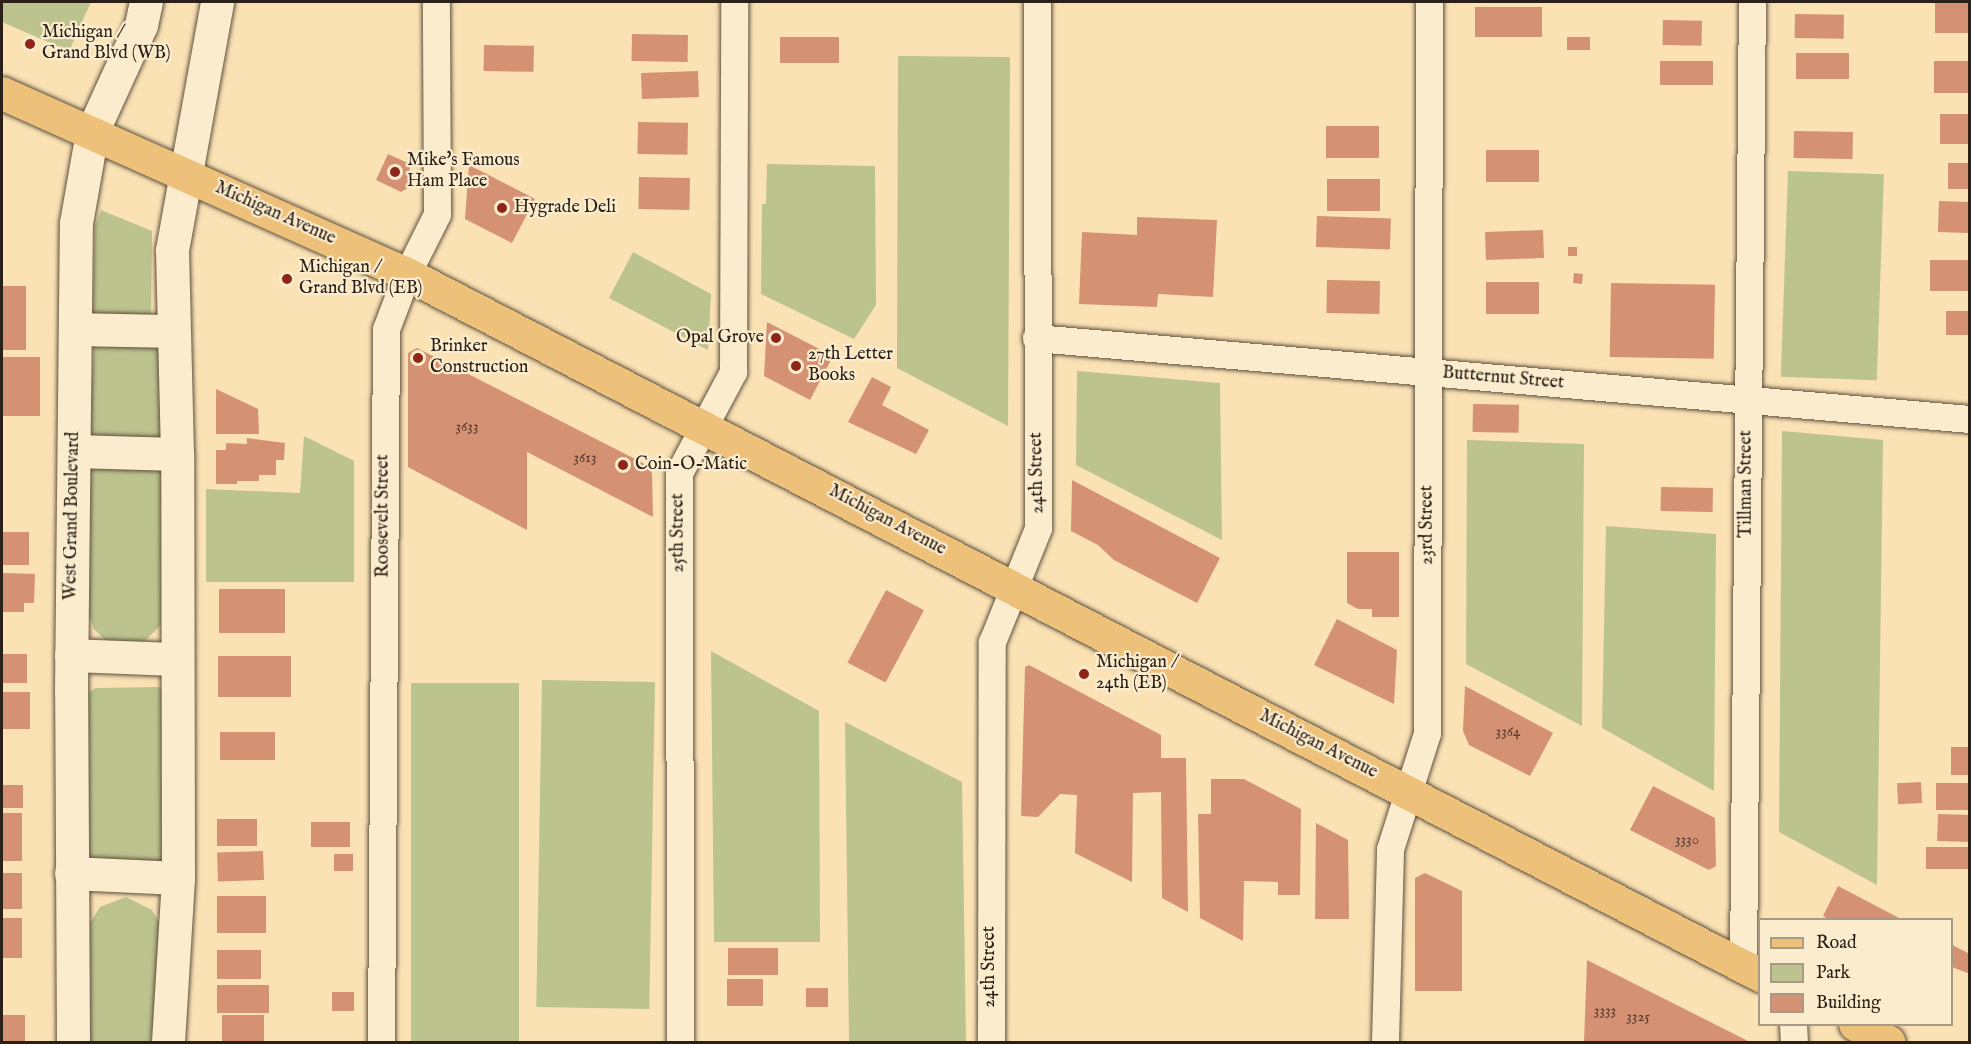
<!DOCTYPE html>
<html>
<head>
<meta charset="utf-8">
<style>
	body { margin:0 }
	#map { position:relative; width:1971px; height:1044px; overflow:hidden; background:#fae2b4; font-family:"IM FELL English",serif }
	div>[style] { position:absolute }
	.green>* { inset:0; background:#bcc38e; transform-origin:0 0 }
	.building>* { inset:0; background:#d49174; transform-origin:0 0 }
	.roads { filter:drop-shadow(0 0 2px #5e503f) drop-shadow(0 0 2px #5e503f) }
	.street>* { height:27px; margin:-13.5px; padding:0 13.5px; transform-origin:13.5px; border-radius:13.5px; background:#fcecce }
	.secondary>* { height:33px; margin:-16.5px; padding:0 16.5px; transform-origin:16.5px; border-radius:16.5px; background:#fcecce }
	.primary>* { height:33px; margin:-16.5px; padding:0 16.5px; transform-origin:16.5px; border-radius:16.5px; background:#edc17a }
	.dots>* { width:16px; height:16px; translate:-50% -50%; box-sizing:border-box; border:3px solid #fcecce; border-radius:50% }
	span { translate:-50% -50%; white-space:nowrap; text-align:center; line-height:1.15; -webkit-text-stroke:4.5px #fcecce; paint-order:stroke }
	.number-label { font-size:15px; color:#543c2f }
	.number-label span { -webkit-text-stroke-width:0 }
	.poi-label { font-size:18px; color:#2a2018 }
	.left { translate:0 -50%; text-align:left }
	.right { translate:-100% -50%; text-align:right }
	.street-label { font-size:18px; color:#2a2018 }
	.frame { position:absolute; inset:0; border:3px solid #2a2018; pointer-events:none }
	.legend { position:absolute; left:1758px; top:918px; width:195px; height:108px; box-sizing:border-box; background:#fcecce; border:2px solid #a89a85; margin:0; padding:8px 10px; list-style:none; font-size:18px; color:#2a2018 }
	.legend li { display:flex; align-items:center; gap:12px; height:30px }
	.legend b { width:30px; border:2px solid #a89a85 }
</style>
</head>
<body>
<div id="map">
	<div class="green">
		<i style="clip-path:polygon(2px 2px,91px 2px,69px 51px,2px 22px)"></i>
		<i style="clip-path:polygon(898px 56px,1010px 57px,1008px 426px,897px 368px)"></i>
		<i style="clip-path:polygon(767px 164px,875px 166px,876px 305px,854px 339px,761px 294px,762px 204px,766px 204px)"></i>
		<i style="left:1788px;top:171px;width:96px;height:206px;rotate:2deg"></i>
		<i style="clip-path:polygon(101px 210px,152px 231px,151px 317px,93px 314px,95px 226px)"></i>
		<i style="clip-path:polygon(633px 252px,711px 294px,708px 350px,609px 298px)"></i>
		<i style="clip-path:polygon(94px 347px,161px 347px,163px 443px,89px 437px)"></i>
		<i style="clip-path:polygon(1077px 371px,1220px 383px,1222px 540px,1076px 465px)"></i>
		<i style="clip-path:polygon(1782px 431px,1883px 440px,1877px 885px,1779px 832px)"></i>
		<i style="clip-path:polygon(304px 436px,354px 461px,354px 582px,206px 582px,206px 489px,300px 493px)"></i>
		<i style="clip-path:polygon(1467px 440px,1584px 444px,1582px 726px,1466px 664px)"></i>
		<i style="clip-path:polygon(91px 468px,159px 470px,162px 473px,161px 625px,142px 644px,106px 641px,94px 629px,88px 612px)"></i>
		<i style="clip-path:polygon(1606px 526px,1716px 534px,1714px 791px,1602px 728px)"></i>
		<i style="clip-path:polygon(711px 651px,819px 711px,820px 942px,714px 942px)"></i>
		<i style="left:542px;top:680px;width:113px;height:327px;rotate:1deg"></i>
		<i style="left:411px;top:683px;width:108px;height:359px"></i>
		<i style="clip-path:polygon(159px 687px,163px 691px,162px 863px,88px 859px,87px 693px,96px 688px)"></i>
		<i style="clip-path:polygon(845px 722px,962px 782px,966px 1042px,849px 1042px)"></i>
		<i style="clip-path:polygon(126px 897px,152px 910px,164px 931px,151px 1042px,88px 1042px,88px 926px,100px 907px)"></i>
	</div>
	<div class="building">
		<i style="left:1935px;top:2px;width:35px;height:31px"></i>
		<i style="left:1542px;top:7px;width:30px;height:67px;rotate:90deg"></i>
		<i style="left:1795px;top:14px;width:49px;height:24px;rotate:1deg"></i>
		<i style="left:1663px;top:20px;width:39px;height:25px;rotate:1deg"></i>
		<i style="left:632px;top:34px;width:56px;height:27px;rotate:1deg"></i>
		<i style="left:780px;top:37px;width:59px;height:26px"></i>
		<i style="left:1567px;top:37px;width:23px;height:13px"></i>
		<i style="left:484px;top:45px;width:50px;height:26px;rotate:1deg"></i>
		<i style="left:1796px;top:53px;width:53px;height:26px"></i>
		<i style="left:1660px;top:61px;width:53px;height:24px"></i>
		<i style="left:1934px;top:61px;width:36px;height:32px"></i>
		<i style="left:698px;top:71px;width:26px;height:57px;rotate:88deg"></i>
		<i style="left:1940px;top:114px;width:30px;height:30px"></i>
		<i style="left:638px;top:122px;width:50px;height:32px;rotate:1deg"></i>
		<i style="left:1326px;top:126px;width:53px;height:32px"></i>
		<i style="left:1794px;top:131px;width:59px;height:27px;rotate:1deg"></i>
		<i style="left:1486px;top:150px;width:53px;height:32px"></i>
		<i style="clip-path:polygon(388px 154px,410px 164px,409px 187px,401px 192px,376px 180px)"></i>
		<i style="left:1948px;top:163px;width:22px;height:26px"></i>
		<i style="clip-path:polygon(469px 165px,535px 199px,512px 243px,465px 219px)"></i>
		<i style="left:639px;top:177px;width:51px;height:32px;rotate:1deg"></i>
		<i style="left:1327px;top:179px;width:53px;height:32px"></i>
		<i style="left:1939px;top:201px;width:31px;height:31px;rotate:2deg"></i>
		<i style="left:1317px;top:216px;width:74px;height:31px;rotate:2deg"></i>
		<i style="clip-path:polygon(1137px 217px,1217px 220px,1213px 297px,1158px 294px,1157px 307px,1079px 304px,1082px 232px,1137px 235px)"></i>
		<i style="left:1543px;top:230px;width:28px;height:58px;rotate:88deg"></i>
		<i style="left:1568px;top:247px;width:9px;height:9px"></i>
		<i style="left:1930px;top:260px;width:40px;height:31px"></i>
		<i style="left:1574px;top:273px;width:9px;height:10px;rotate:6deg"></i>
		<i style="left:1327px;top:280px;width:53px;height:33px;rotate:1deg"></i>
		<i style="left:1486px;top:282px;width:53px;height:32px"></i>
		<i style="left:1611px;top:283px;width:104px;height:74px;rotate:1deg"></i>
		<i style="left:2px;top:286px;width:24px;height:64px"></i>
		<i style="left:1946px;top:311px;width:24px;height:24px"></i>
		<i style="clip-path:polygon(767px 322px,833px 356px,810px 400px,764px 376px)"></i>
		<i style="clip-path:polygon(417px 348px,643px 463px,652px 473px,653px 517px,527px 452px,527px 530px,408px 467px,408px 353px)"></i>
		<i style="left:2px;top:357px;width:38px;height:59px"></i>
		<i style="clip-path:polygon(872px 377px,891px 387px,882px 405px,929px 430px,916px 454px,848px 422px)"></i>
		<i style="clip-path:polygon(216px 389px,258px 409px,259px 434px,216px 434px)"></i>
		<i style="left:1473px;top:404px;width:46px;height:28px;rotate:1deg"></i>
		<i style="clip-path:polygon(247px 438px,285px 443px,284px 460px,276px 460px,276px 475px,259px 475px,259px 481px,237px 481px,237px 484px,216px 484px,216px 450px,226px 450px,226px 443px,247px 444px)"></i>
		<i style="clip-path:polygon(1072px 480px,1220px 558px,1197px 603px,1114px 560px,1098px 545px,1071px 531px)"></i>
		<i style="left:1661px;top:487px;width:52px;height:24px;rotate:1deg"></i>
		<i style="left:29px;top:532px;width:33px;height:27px;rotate:90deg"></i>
		<i style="clip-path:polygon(1347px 552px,1399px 552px,1399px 617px,1372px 617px,1372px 609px,1358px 609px,1347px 603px)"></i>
		<i style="clip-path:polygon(2px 573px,35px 574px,34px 603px,24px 603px,24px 612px,2px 612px)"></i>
		<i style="left:219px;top:589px;width:66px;height:44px"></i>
		<i style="left:886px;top:590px;width:43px;height:82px;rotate:28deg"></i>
		<i style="clip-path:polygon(1337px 619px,1397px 650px,1394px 704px,1314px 665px)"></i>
		<i style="left:2px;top:654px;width:25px;height:29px"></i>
		<i style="left:218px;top:656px;width:73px;height:41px"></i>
		<i style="clip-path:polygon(1029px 665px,1161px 735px,1161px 758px,1186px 758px,1188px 912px,1162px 898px,1161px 792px,1133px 793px,1132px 882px,1075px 853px,1077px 795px,1060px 794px,1038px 817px,1021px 816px,1025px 667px)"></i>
		<i style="clip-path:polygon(1465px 686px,1553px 733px,1530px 776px,1469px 745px,1463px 731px)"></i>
		<i style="left:2px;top:692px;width:28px;height:37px"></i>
		<i style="left:220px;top:732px;width:55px;height:28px"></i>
		<i style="left:1951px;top:747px;width:19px;height:28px"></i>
		<i style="clip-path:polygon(1211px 779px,1244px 779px,1301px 809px,1300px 895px,1278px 895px,1278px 882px,1244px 881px,1243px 941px,1200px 918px,1198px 814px,1211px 814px)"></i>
		<i style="left:1921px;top:782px;width:21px;height:24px;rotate:87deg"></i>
		<i style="left:1936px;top:783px;width:34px;height:27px"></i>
		<i style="left:23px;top:785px;width:23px;height:21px;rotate:90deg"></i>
		<i style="clip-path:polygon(1653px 786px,1715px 818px,1716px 866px,1709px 870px,1630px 830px)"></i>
		<i style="left:2px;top:813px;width:20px;height:48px"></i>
		<i style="left:1938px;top:814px;width:32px;height:27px;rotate:2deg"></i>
		<i style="left:217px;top:819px;width:40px;height:27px"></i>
		<i style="left:311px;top:822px;width:39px;height:25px"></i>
		<i style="clip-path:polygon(1316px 823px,1348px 840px,1349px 919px,1315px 919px)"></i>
		<i style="left:1970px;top:847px;width:22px;height:44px;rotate:90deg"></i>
		<i style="left:263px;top:851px;width:29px;height:46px;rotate:88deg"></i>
		<i style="left:334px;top:854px;width:19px;height:17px"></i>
		<i style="left:2px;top:873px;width:20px;height:36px"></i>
		<i style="clip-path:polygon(1425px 873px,1462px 891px,1462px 991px,1415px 991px,1415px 878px)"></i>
		<i style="clip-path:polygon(1838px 886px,1903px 920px,1830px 920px,1823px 916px)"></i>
		<i style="left:266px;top:896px;width:37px;height:49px;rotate:90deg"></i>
		<i style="left:2px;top:918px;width:20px;height:40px"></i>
		<i style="clip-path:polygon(1952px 945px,1970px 954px,1970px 974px,1952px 967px)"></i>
		<i style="left:728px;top:948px;width:50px;height:27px"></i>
		<i style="left:217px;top:950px;width:44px;height:29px"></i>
		<i style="clip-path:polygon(1587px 960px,1625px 979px,1750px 1042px,1584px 1042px)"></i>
		<i style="left:727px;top:979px;width:36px;height:27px"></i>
		<i style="left:217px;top:985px;width:52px;height:28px"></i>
		<i style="left:806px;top:988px;width:22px;height:19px"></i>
		<i style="left:332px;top:992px;width:22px;height:19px"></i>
		<i style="left:2px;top:1015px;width:23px;height:27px"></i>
		<i style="left:222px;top:1015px;width:42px;height:27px"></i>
	</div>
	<div class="roads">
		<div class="street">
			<i style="left:1036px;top:338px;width:938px;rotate:4.96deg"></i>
			<i style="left:1743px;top:966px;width:964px;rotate:-89.47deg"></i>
			<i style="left:1793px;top:1024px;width:18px;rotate:87deg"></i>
			<i style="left:381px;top:1042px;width:713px;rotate:-89.6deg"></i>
			<i style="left:386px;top:329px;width:59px;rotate:-69.1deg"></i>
			<i style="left:407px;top:274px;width:67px;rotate:-63.4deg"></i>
			<i style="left:437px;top:214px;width:212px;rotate:-90.3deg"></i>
			<i style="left:680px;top:1042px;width:569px;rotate:-90.1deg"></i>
			<i style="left:679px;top:473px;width:115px;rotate:-61.9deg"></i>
			<i style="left:733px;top:372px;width:370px;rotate:-89.8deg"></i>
			<i style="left:991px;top:1042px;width:400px;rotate:-89.9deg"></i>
			<i style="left:992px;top:642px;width:123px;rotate:-68deg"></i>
			<i style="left:1038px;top:528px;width:526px;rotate:-90.11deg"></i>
			<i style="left:1385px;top:1042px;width:193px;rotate:-88.5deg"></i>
			<i style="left:1390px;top:849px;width:122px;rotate:-72.3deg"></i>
			<i style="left:1427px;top:733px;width:731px;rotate:-89.84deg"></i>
		</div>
		<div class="secondary">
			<i style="left:77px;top:329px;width:97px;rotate:1.2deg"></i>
			<i style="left:74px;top:451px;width:103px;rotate:1.7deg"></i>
			<i style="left:71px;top:655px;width:106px;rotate:2.2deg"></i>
			<i style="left:71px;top:873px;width:107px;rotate:2.7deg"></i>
			<i style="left:73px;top:1042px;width:351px;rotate:-90.3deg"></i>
			<i style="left:71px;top:691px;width:468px;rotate:-89.4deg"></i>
			<i style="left:76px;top:223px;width:92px;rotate:-80deg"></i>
			<i style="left:92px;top:132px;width:118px;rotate:-65.4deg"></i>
			<i style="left:141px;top:25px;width:24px;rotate:-78deg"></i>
			<i style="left:168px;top:1042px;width:164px;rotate:-86.5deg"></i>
			<i style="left:178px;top:878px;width:424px;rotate:-90.1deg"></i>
			<i style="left:177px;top:454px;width:204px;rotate:-91.4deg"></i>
			<i style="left:172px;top:250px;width:252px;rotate:-79.7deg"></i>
		</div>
		<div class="primary">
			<i style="left:2px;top:93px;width:444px;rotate:24.1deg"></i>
			<i style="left:407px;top:274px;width:1524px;rotate:27.39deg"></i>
			<i style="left:1855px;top:1024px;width:38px;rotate:28deg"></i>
		</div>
	</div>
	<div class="dots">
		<i style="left:30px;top:44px;background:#8f2418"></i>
		<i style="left:395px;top:172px;background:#8f2418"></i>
		<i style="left:502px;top:208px;background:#8f2418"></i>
		<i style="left:287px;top:279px;background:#8f2418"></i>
		<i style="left:776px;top:338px;background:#8f2418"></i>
		<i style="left:418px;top:358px;background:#8f2418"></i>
		<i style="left:796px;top:366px;background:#8f2418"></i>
		<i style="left:623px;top:465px;background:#8f2418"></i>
		<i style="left:1084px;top:674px;background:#8f2418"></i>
	</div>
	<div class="number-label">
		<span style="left:467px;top:427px">3633</span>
		<span style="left:585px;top:458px">3613</span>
		<span style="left:1508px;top:732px">3364</span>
		<span style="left:1687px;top:840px">3330</span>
		<span style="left:1605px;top:1011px">3333</span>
		<span style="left:1638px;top:1017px">3325</span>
	</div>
	<div class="poi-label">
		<span class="left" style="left:42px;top:44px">Michigan /<br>Grand Blvd (WB)</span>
		<span class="left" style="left:407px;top:172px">Mike's Famous<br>Ham Place</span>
		<span class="left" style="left:514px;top:208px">Hygrade Deli</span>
		<span class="left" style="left:299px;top:279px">Michigan /<br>Grand Blvd (EB)</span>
		<span class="right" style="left:764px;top:338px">Opal Grove</span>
		<span class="left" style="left:430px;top:358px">Brinker<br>Construction</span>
		<span class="left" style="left:808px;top:366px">27th Letter<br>Books</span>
		<span class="left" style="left:635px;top:465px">Coin-O-Matic</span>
		<span class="left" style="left:1096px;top:674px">Michigan /<br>24th (EB)</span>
	</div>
	<div class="street-label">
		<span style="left:275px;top:214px;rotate:24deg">Michigan Avenue</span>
		<span style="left:1503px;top:379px;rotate:5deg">Butternut Street</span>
		<span style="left:1038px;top:473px;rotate:-91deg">24th Street</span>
		<span style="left:1747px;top:484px;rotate:-90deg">Tillman Street</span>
		<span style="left:73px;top:516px;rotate:-89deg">West Grand Boulevard</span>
		<span style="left:384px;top:516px;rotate:-90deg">Roosevelt Street</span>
		<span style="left:887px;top:521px;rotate:28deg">Michigan Avenue</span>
		<span style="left:1428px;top:525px;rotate:-90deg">23rd Street</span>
		<span style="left:679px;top:533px;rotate:-90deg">25th Street</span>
		<span style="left:1318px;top:745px;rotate:27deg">Michigan Avenue</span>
		<span style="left:990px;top:967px;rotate:-90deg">24th Street</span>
	</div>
	<div class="frame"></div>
	<ul class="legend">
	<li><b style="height:8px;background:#edc17a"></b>Road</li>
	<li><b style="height:16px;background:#bcc38e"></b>Park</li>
	<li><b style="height:16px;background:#d49174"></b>Building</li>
	</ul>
</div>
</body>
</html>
